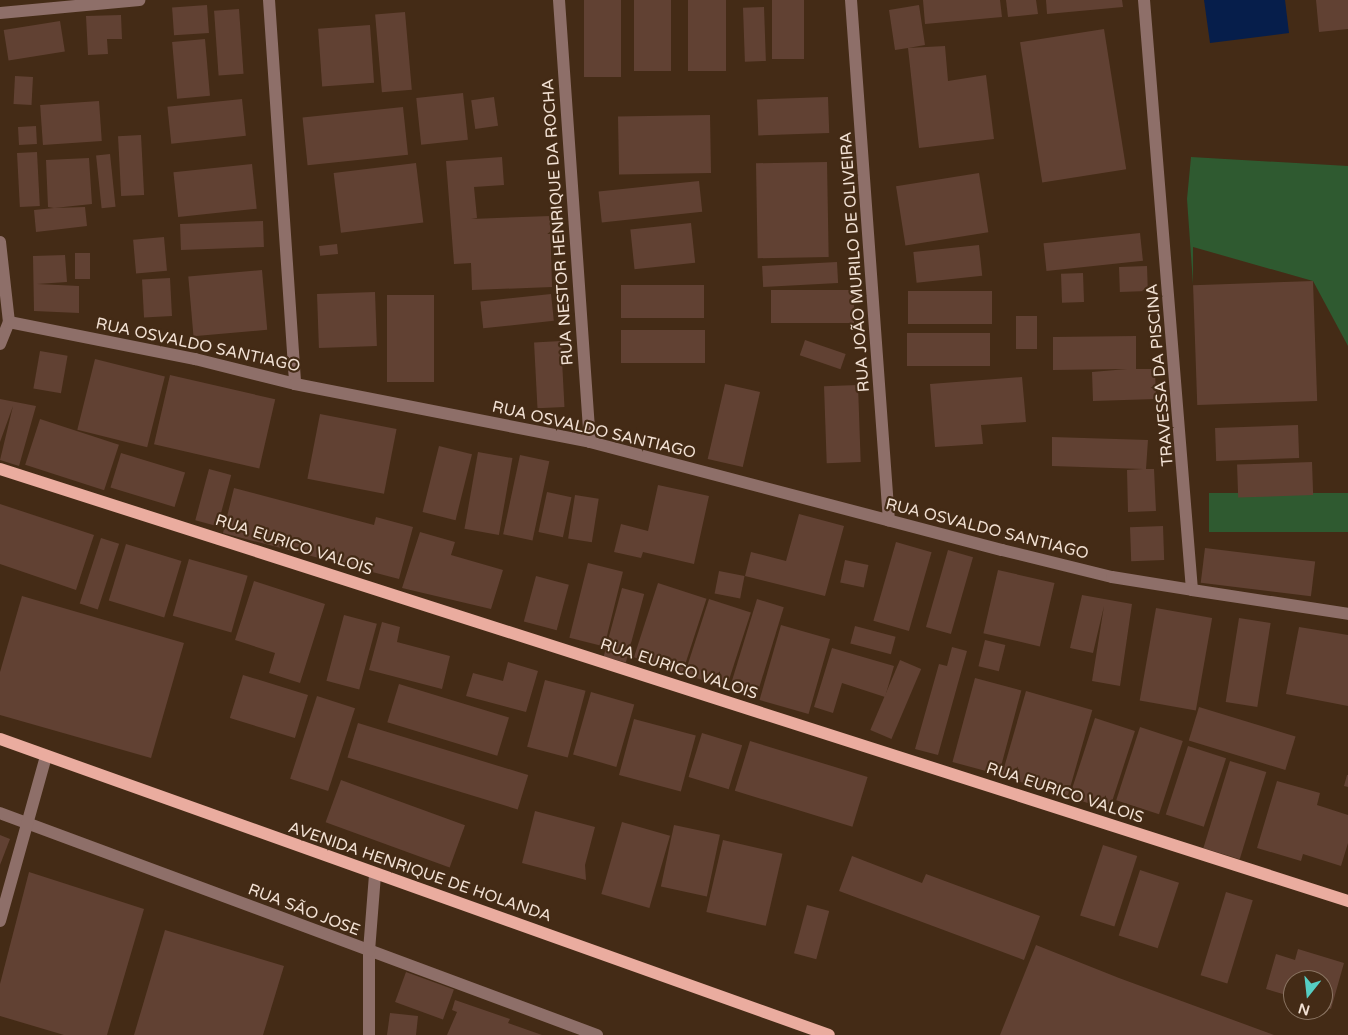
<!DOCTYPE html>
<html>
<head>
<meta charset="utf-8">
<style>
	body { margin:0 }
	#map { position:relative; width:1348px; height:1035px; overflow:hidden; background:#442b16; font-family:"Varela Round",sans-serif }
	div>[style] { position:absolute }
	.green>* { inset:0; background:#2f5a30; transform-origin:0 0 }
	.water>* { inset:0; background:#061e4b }
	.building>* { inset:0; background:#614133; transform-origin:0 0 }
	.minor>* { height:12px; margin:-6px; padding:0 6px; transform-origin:6px; border-radius:6px; background:#8e6f69 }
	.major>* { height:12px; margin:-6px; padding:0 6px; transform-origin:6px; border-radius:6px; background:#eaac9f }
	span { translate:-50% -50%; white-space:nowrap; text-align:center; line-height:1.15; -webkit-text-stroke:4.5px #442b16; paint-order:stroke }
	.street-label { font-size:16px; color:#f2e1d4 }
	.north { position:absolute; left:1283px; top:970px; width:50px; height:50px; box-sizing:border-box; background:#442b16; border:1px solid #8a7462; border-radius:50%; rotate:196deg; font-size:14px; font-weight:700; line-height:20px; text-align:center; color:#f2e1d4 }
	.north::after { content:''; display:block; margin:auto; width:18px; height:22px; background:#56cec3; clip-path:polygon(50% 0,100% 100%,50% 72%,0 100%) }
</style>
</head>
<body>
<div id="map">
	<div class="green">
		<i style="clip-path:polygon(1191px 157px,1348px 166px,1348px 346px,1313px 281px,1193px 247px,1193px 284px,1187px 199px)"></i>
		<i style="left:1348px;top:493px;width:39px;height:139px;rotate:90deg"></i>
	</div>
	<div class="water">
		<i style="clip-path:polygon(1204px 0,1285px 0,1289px 33px,1210px 43px)"></i>
	</div>
	<div class="building">
		<i style="left:584px;top:0;width:37px;height:77px"></i>
		<i style="left:634px;top:0;width:37px;height:71px"></i>
		<i style="left:688px;top:0;width:38px;height:71px"></i>
		<i style="left:772px;top:0;width:32px;height:59px"></i>
		<i style="clip-path:polygon(923px 0,1000px 0,1002px 17px,925px 24px)"></i>
		<i style="clip-path:polygon(1006px 0,1036px 0,1038px 14px,1008px 17px)"></i>
		<i style="clip-path:polygon(1046px 0,1122px 0,1123px 7px,1047px 14px)"></i>
		<i style="clip-path:polygon(1316px 0,1348px 0,1348px 29px,1319px 32px)"></i>
		<i style="left:207px;top:5px;width:28px;height:35px;rotate:86deg"></i>
		<i style="clip-path:polygon(919px 5px,925px 45px,908px 48px,945px 46px,948px 81px,986px 75px,994px 139px,919px 148px,908px 48px,895px 50px,889px 10px)"></i>
		<i style="left:764px;top:7px;width:54px;height:21px;rotate:88deg"></i>
		<i style="left:239px;top:9px;width:65px;height:25px;rotate:86deg"></i>
		<i style="left:405px;top:12px;width:78px;height:30px;rotate:85deg"></i>
		<i style="clip-path:polygon(121px 15px,122px 39px,107px 39px,108px 54px,88px 55px,86px 16px)"></i>
		<i style="left:60px;top:21px;width:31px;height:57px;rotate:81deg"></i>
		<i style="left:370px;top:25px;width:58px;height:52px;rotate:86deg"></i>
		<i style="left:1104px;top:29px;width:142px;height:85px;rotate:81deg"></i>
		<i style="left:205px;top:39px;width:57px;height:33px;rotate:85deg"></i>
		<i style="left:15px;top:76px;width:18px;height:28px;rotate:3deg"></i>
		<i style="left:463px;top:93px;width:47px;height:47px;rotate:84deg"></i>
		<i style="left:494px;top:97px;width:29px;height:23px;rotate:82deg"></i>
		<i style="left:828px;top:97px;width:36px;height:71px;rotate:88deg"></i>
		<i style="left:242px;top:99px;width:37px;height:75px;rotate:84deg"></i>
		<i style="left:99px;top:101px;width:40px;height:59px;rotate:86deg"></i>
		<i style="left:403px;top:107px;width:48px;height:101px;rotate:84deg"></i>
		<i style="left:710px;top:115px;width:58px;height:92px;rotate:89deg"></i>
		<i style="left:36px;top:126px;width:18px;height:18px;rotate:87deg"></i>
		<i style="left:141px;top:135px;width:60px;height:23px;rotate:87deg"></i>
		<i style="left:37px;top:152px;width:54px;height:20px;rotate:87deg"></i>
		<i style="left:110px;top:154px;width:53px;height:14px;rotate:84deg"></i>
		<i style="clip-path:polygon(502px 157px,504px 185px,474px 187px,477px 218px,471px 219px,550px 216px,552px 287px,472px 290px,471px 263px,454px 264px,446px 161px)"></i>
		<i style="clip-path:polygon(89px 158px,92px 204px,54px 208px,85px 207px,87px 226px,36px 232px,34px 210px,54px 208px,48px 207px,46px 160px)"></i>
		<i style="left:827px;top:162px;width:95px;height:71px;rotate:89deg"></i>
		<i style="left:416px;top:163px;width:60px;height:83px;rotate:83deg"></i>
		<i style="left:252px;top:164px;width:45px;height:79px;rotate:84deg"></i>
		<i style="left:979px;top:173px;width:60px;height:84px;rotate:81deg"></i>
		<i style="left:699px;top:181px;width:31px;height:101px;rotate:84deg"></i>
		<i style="left:263px;top:221px;width:26px;height:83px;rotate:88deg"></i>
		<i style="left:691px;top:223px;width:40px;height:61px;rotate:84deg"></i>
		<i style="left:1140px;top:233px;width:28px;height:97px;rotate:84deg"></i>
		<i style="left:164px;top:237px;width:34px;height:31px;rotate:85deg"></i>
		<i style="left:337px;top:244px;width:10px;height:18px;rotate:84deg"></i>
		<i style="left:979px;top:245px;width:31px;height:66px;rotate:84deg"></i>
		<i style="left:75px;top:253px;width:15px;height:26px"></i>
		<i style="clip-path:polygon(65px 255px,67px 282px,37px 284px,79px 286px,79px 313px,34px 311px,33px 256px)"></i>
		<i style="left:837px;top:262px;width:21px;height:75px;rotate:87deg"></i>
		<i style="left:1147px;top:266px;width:25px;height:28px;rotate:88deg"></i>
		<i style="left:262px;top:270px;width:60px;height:74px;rotate:85deg"></i>
		<i style="left:1083px;top:273px;width:29px;height:22px;rotate:88deg"></i>
		<i style="left:170px;top:278px;width:38px;height:28px;rotate:87deg"></i>
		<i style="left:1313px;top:281px;width:120px;height:120px;rotate:88deg"></i>
		<i style="left:704px;top:285px;width:33px;height:83px;rotate:90deg"></i>
		<i style="left:854px;top:290px;width:33px;height:83px;rotate:90deg"></i>
		<i style="left:908px;top:291px;width:84px;height:33px"></i>
		<i style="left:375px;top:292px;width:54px;height:58px;rotate:88deg"></i>
		<i style="left:551px;top:294px;width:27px;height:71px;rotate:84deg"></i>
		<i style="left:387px;top:295px;width:47px;height:87px"></i>
		<i style="left:1016px;top:316px;width:21px;height:33px"></i>
		<i style="left:705px;top:330px;width:33px;height:84px;rotate:90deg"></i>
		<i style="left:907px;top:333px;width:83px;height:33px"></i>
		<i style="clip-path:polygon(1136px 336px,1136px 369px,1155px 369px,1156px 399px,1093px 401px,1092px 372px,1127px 369px,1053px 370px,1053px 337px)"></i>
		<i style="left:805px;top:340px;width:43px;height:16px;rotate:19deg"></i>
		<i style="left:561px;top:341px;width:66px;height:27px;rotate:87deg"></i>
		<i style="left:40px;top:351px;width:28px;height:38px;rotate:10deg"></i>
		<i style="left:95px;top:359px;width:72px;height:73px;rotate:14deg"></i>
		<i style="left:170px;top:375px;width:108px;height:71px;rotate:13deg"></i>
		<i style="clip-path:polygon(1022px 377px,1026px 422px,981px 425px,983px 444px,935px 447px,930px 384px)"></i>
		<i style="left:725px;top:384px;width:36px;height:77px;rotate:13deg"></i>
		<i style="left:858px;top:385px;width:77px;height:34px;rotate:88deg"></i>
		<i style="clip-path:polygon(0 399px,36px 406px,19px 466px,0 460px,13px 406px,0 442px)"></i>
		<i style="left:320px;top:414px;width:78px;height:66px;rotate:11deg"></i>
		<i style="left:40px;top:419px;width:83px;height:48px;rotate:18deg"></i>
		<i style="left:1298px;top:425px;width:33px;height:83px;rotate:88deg"></i>
		<i style="clip-path:polygon(1052px 437px,1148px 440px,1146px 469px,1154px 469px,1156px 511px,1128px 512px,1127px 470px,1143px 469px,1052px 466px)"></i>
		<i style="left:439px;top:446px;width:34px;height:68px;rotate:14deg"></i>
		<i style="left:478px;top:452px;width:35px;height:78px;rotate:10deg"></i>
		<i style="left:121px;top:453px;width:67px;height:36px;rotate:17deg"></i>
		<i style="left:520px;top:455px;width:30px;height:81px;rotate:12deg"></i>
		<i style="left:1312px;top:462px;width:33px;height:75px;rotate:88deg"></i>
		<i style="left:209px;top:469px;width:23px;height:53px;rotate:15deg"></i>
		<i style="clip-path:polygon(658px 485px,709px 496px,694px 564px,643px 552px,641px 558px,614px 552px,621px 524px,648px 531px)"></i>
		<i style="clip-path:polygon(234px 488px,374px 525px,376px 517px,413px 527px,399px 579px,223px 533px)"></i>
		<i style="left:547px;top:492px;width:25px;height:41px;rotate:12deg"></i>
		<i style="left:575px;top:495px;width:24px;height:44px;rotate:9deg"></i>
		<i style="clip-path:polygon(0 504px,94px 535px,76px 590px,0 564px)"></i>
		<i style="clip-path:polygon(799px 514px,844px 526px,825px 596px,745px 576px,751px 552px,786px 561px)"></i>
		<i style="left:1163px;top:526px;width:34px;height:33px;rotate:88deg"></i>
		<i style="clip-path:polygon(420px 532px,455px 542px,451px 555px,503px 570px,491px 609px,402px 588px)"></i>
		<i style="left:101px;top:538px;width:19px;height:69px;rotate:18deg"></i>
		<i style="left:896px;top:542px;width:37px;height:82px;rotate:16deg"></i>
		<i style="left:126px;top:544px;width:58px;height:59px;rotate:17deg"></i>
		<i style="left:1205px;top:548px;width:111px;height:35px;rotate:7deg"></i>
		<i style="left:948px;top:550px;width:26px;height:80px;rotate:16deg"></i>
		<i style="left:189px;top:559px;width:61px;height:59px;rotate:16deg"></i>
		<i style="left:845px;top:560px;width:24px;height:23px;rotate:12deg"></i>
		<i style="left:588px;top:563px;width:36px;height:77px;rotate:14deg"></i>
		<i style="left:998px;top:570px;width:58px;height:65px;rotate:13deg"></i>
		<i style="left:719px;top:571px;width:26px;height:23px;rotate:11deg"></i>
		<i style="left:536px;top:576px;width:34px;height:47px;rotate:15deg"></i>
		<i style="clip-path:polygon(254px 581px,325px 604px,300px 683px,269px 673px,275px 653px,235px 640px)"></i>
		<i style="left:658px;top:583px;width:51px;height:78px;rotate:18deg"></i>
		<i style="left:622px;top:588px;width:23px;height:71px;rotate:15deg"></i>
		<i style="clip-path:polygon(1082px 595px,1132px 604px,1120px 686px,1092px 681px,1104px 606px,1093px 653px,1070px 648px)"></i>
		<i style="clip-path:polygon(22px 596px,184px 643px,151px 758px,0 715px,0 672px)"></i>
		<i style="left:709px;top:599px;width:44px;height:79px;rotate:18deg"></i>
		<i style="left:757px;top:599px;width:28px;height:90px;rotate:17deg"></i>
		<i style="left:1156px;top:608px;width:57px;height:94px;rotate:10deg"></i>
		<i style="left:344px;top:615px;width:34px;height:68px;rotate:15deg"></i>
		<i style="left:1239px;top:618px;width:32px;height:85px;rotate:9deg"></i>
		<i style="clip-path:polygon(382px 622px,400px 627px,397px 642px,450px 656px,442px 689px,369px 670px)"></i>
		<i style="left:781px;top:625px;width:51px;height:78px;rotate:16deg"></i>
		<i style="left:855px;top:626px;width:42px;height:18px;rotate:15deg"></i>
		<i style="clip-path:polygon(1299px 627px,1348px 635px,1348px 706px,1286px 694px)"></i>
		<i style="left:985px;top:640px;width:21px;height:27px;rotate:14deg"></i>
		<i style="clip-path:polygon(952px 647px,967px 651px,938px 755px,915px 749px,939px 664px,947px 666px)"></i>
		<i style="clip-path:polygon(832px 648px,894px 666px,885px 697px,842px 683px,833px 713px,814px 707px)"></i>
		<i style="left:900px;top:660px;width:23px;height:76px;rotate:23deg"></i>
		<i style="clip-path:polygon(508px 662px,538px 671px,526px 712px,466px 696px,473px 673px,503px 681px)"></i>
		<i style="left:243px;top:675px;width:68px;height:45px;rotate:17deg"></i>
		<i style="left:975px;top:678px;width:48px;height:87px;rotate:15deg"></i>
		<i style="left:545px;top:680px;width:42px;height:69px;rotate:15deg"></i>
		<i style="left:399px;top:684px;width:115px;height:40px;rotate:17deg"></i>
		<i style="left:1026px;top:691px;width:69px;height:89px;rotate:16deg"></i>
		<i style="left:591px;top:692px;width:45px;height:65px;rotate:16deg"></i>
		<i style="left:317px;top:696px;width:40px;height:87px;rotate:18deg"></i>
		<i style="left:1199px;top:707px;width:101px;height:35px;rotate:17deg"></i>
		<i style="left:1095px;top:718px;width:42px;height:83px;rotate:18deg"></i>
		<i style="left:634px;top:719px;width:64px;height:58px;rotate:15deg"></i>
		<i style="left:358px;top:723px;width:178px;height:36px;rotate:17deg"></i>
		<i style="left:1140px;top:727px;width:45px;height:77px;rotate:18deg"></i>
		<i style="left:702px;top:733px;width:42px;height:46px;rotate:17deg"></i>
		<i style="left:750px;top:741px;width:123px;height:52px;rotate:17deg"></i>
		<i style="left:1188px;top:746px;width:40px;height:72px;rotate:18deg"></i>
		<i style="left:1230px;top:761px;width:38px;height:91px;rotate:17deg"></i>
		<i style="clip-path:polygon(1347px 775px,1348px 775px,1348px 787px,1344px 786px)"></i>
		<i style="left:341px;top:780px;width:132px;height:45px;rotate:20deg"></i>
		<i style="clip-path:polygon(1277px 781px,1320px 793px,1317px 805px,1348px 815px,1348px 843px,1341px 866px,1303px 854px,1301px 861px,1257px 848px)"></i>
		<i style="clip-path:polygon(535px 811px,595px 827px,585px 865px,586px 880px,522px 863px)"></i>
		<i style="left:622px;top:822px;width:50px;height:75px;rotate:16deg"></i>
		<i style="left:674px;top:825px;width:47px;height:63px;rotate:12deg"></i>
		<i style="clip-path:polygon(0 835px,10px 839px,0 865px)"></i>
		<i style="left:723px;top:840px;width:61px;height:74px;rotate:13deg"></i>
		<i style="left:1103px;top:845px;width:36px;height:74px;rotate:18deg"></i>
		<i style="clip-path:polygon(852px 856px,922px 883px,926px 874px,1040px 916px,1024px 960px,839px 891px)"></i>
		<i style="left:1140px;top:870px;width:41px;height:69px;rotate:18deg"></i>
		<i style="clip-path:polygon(29px 872px,144px 909px,107px 1035px,64px 1035px,0 1016px,0 984px)"></i>
		<i style="left:1226px;top:892px;width:28px;height:87px;rotate:17deg"></i>
		<i style="left:807px;top:905px;width:23px;height:50px;rotate:15deg"></i>
		<i style="clip-path:polygon(165px 930px,284px 966px,263px 1035px,134px 1035px)"></i>
		<i style="clip-path:polygon(1036px 945px,1119px 978px,1274px 1035px,1000px 1035px)"></i>
		<i style="clip-path:polygon(1298px 949px,1344px 963px,1331px 1009px,1323px 1006px,1323px 980px,1293px 980px,1293px 997px,1266px 989px,1276px 954px,1295px 960px)"></i>
		<i style="left:406px;top:972px;width:51px;height:32px;rotate:20deg"></i>
		<i style="clip-path:polygon(455px 1000px,510px 1019px,508px 1023px,542px 1035px,447px 1035px,457px 1012px,452px 1010px)"></i>
		<i style="clip-path:polygon(390px 1013px,418px 1016px,416px 1035px,387px 1035px)"></i>
	</div>
	<div class="minor">
		<i style="left:269px;top:0;width:385px;rotate:86.1deg"></i>
		<i style="left:559px;top:0;width:443px;rotate:86deg"></i>
		<i style="left:851px;top:0;width:522px;rotate:85.83deg"></i>
		<i style="left:1144px;top:0;width:592px;rotate:85.35deg"></i>
		<i style="left:1192px;top:590px;width:158px;rotate:8.7deg"></i>
		<i style="left:0;top:13px;width:140px;rotate:-5.3deg"></i>
		<i style="left:0;top:242px;width:81px;rotate:83.6deg"></i>
		<i style="left:0;top:344px;width:24px;rotate:-68deg"></i>
		<i style="left:9px;top:322px;width:190px;rotate:11.3deg"></i>
		<i style="left:195px;top:359px;width:103px;rotate:14deg"></i>
		<i style="left:295px;top:384px;width:301px;rotate:11.1deg"></i>
		<i style="left:590px;top:442px;width:426px;rotate:14.7deg"></i>
		<i style="left:1002px;top:550px;width:113px;rotate:13.8deg"></i>
		<i style="left:1112px;top:577px;width:81px;rotate:9.2deg"></i>
		<i style="left:0;top:813px;width:637px;rotate:20.4deg"></i>
		<i style="left:0;top:921px;width:171px;rotate:-74.4deg"></i>
		<i style="left:369px;top:1035px;width:84px;rotate:-90deg"></i>
		<i style="left:369px;top:951px;width:77px;rotate:-85.5deg"></i>
	</div>
	<div class="major">
		<i style="left:0;top:469px;width:1416px;rotate:17.77deg"></i>
		<i style="left:0;top:739px;width:880px;rotate:19.65deg"></i>
	</div>
	<div class="street-label">
		<span style="left:558px;top:222px;rotate:-94deg">RUA NESTOR HENRIQUE DA ROCHA</span>
		<span style="left:855px;top:262px;rotate:-94deg">RUA JOÃO MURILO DE OLIVEIRA</span>
		<span style="left:198px;top:345px;rotate:12deg">RUA OSVALDO SANTIAGO</span>
		<span style="left:1160px;top:375px;rotate:-95deg">TRAVESSA DA PISCINA</span>
		<span style="left:594px;top:430px;rotate:13deg">RUA OSVALDO SANTIAGO</span>
		<span style="left:987px;top:529px;rotate:14deg">RUA OSVALDO SANTIAGO</span>
		<span style="left:294px;top:545px;rotate:18deg">RUA EURICO VALOIS</span>
		<span style="left:679px;top:669px;rotate:18deg">RUA EURICO VALOIS</span>
		<span style="left:1065px;top:793px;rotate:18deg">RUA EURICO VALOIS</span>
		<span style="left:420px;top:872px;rotate:19deg">AVENIDA HENRIQUE DE HOLANDA</span>
		<span style="left:304px;top:910px;rotate:21deg">RUA SÃO JOSE</span>
	</div>
	<div class="north">N</div>
</div>
</body>
</html>
